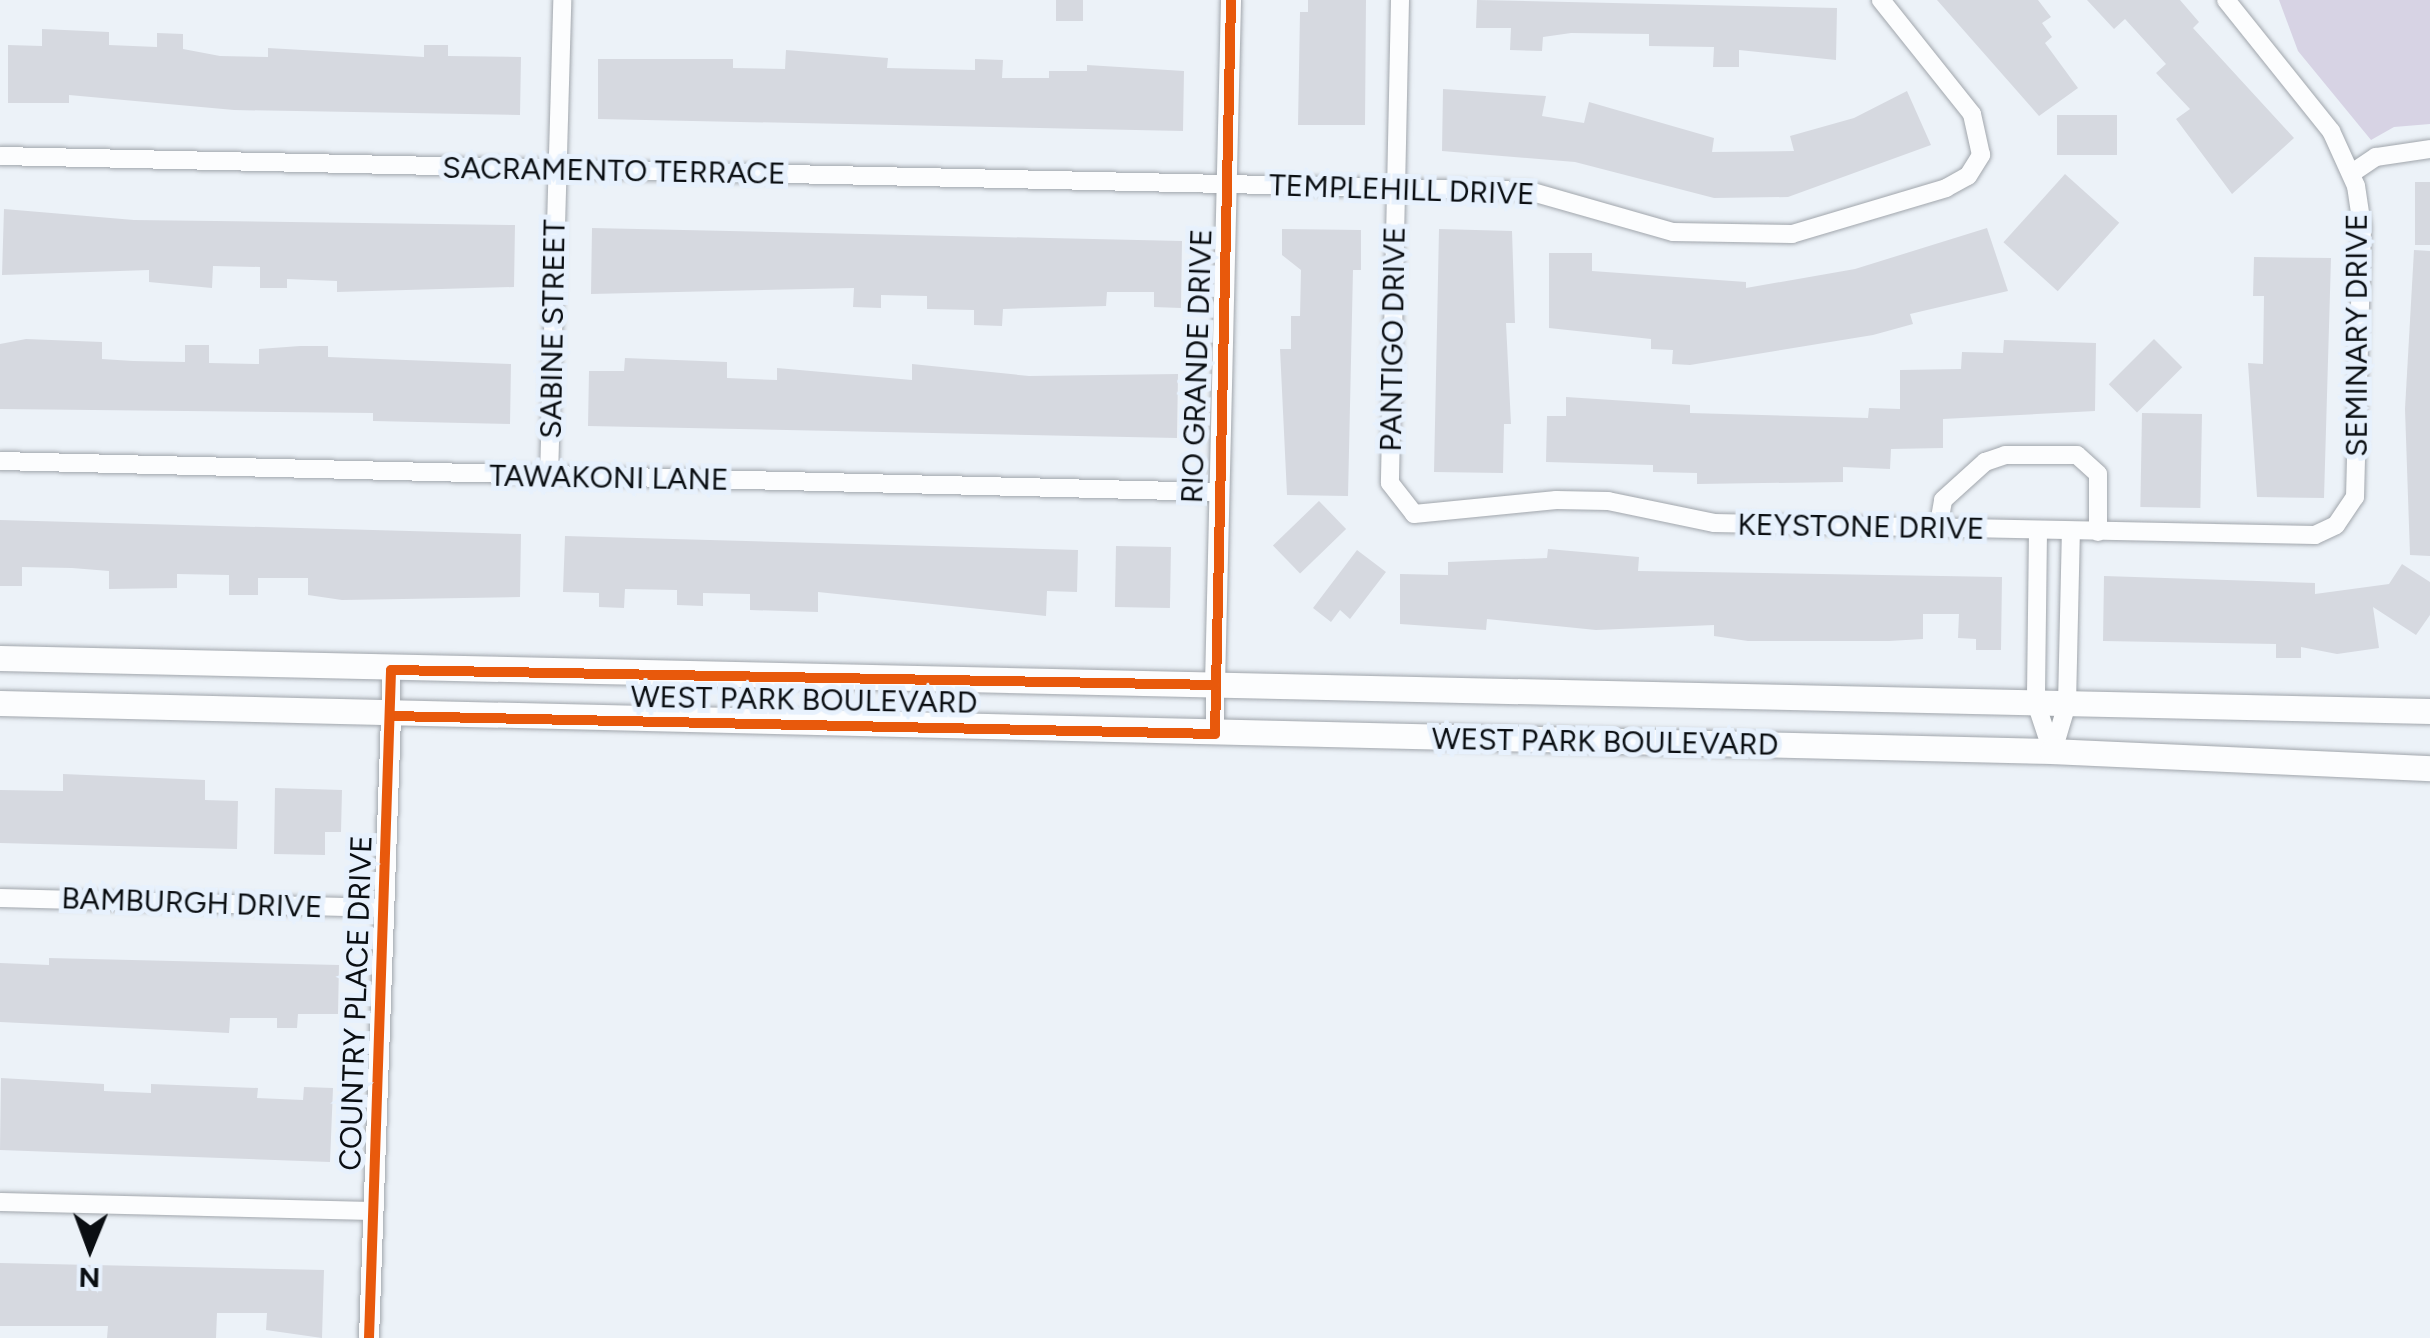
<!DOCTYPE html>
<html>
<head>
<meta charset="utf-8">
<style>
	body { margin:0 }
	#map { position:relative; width:2430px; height:1338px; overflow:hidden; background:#ecf2f8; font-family:Figtree,sans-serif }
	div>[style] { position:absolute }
	.green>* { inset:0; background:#d7d3e4 }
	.building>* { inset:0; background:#d6d9e0; transform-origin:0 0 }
	.roads { filter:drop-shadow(0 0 2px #a1a6ac) drop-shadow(0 0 2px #a1a6ac) }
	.minor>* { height:18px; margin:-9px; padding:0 9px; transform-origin:9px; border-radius:9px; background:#fcfdfe }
	.tertiary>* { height:20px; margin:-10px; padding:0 10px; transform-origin:10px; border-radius:10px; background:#fcfdfe }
	.secondary>* { height:25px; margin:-12.5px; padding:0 12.5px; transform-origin:12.5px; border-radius:12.5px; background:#fcfdfe }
	.cycleway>* { height:10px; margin:-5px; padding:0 5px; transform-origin:5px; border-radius:5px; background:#e8590c }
	span { translate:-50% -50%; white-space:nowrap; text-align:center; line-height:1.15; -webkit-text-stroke:10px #e7f1fd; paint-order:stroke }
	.street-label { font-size:30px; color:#0a0e12 }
	.north { position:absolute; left:40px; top:1198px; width:100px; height:100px; -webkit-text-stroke:8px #e7f1fd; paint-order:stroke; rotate:181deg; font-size:28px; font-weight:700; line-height:40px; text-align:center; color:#0a0e12 }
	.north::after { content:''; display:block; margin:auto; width:35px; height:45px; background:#0a0e12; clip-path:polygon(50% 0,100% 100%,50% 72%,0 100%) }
</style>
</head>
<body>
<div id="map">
	<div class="green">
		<i style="clip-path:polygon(2279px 0,2430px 0,2430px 124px,2394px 127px,2371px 140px,2298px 51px)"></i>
	</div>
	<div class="building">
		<i style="left:1056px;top:0;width:27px;height:21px"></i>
		<i style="clip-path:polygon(1308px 0,1366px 0,1365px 125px,1298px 125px,1300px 12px,1308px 12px)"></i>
		<i style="clip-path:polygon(1477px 0,1837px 8px,1836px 60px,1739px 50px,1739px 67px,1713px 67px,1714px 47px,1649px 46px,1649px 34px,1571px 33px,1543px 37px,1542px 51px,1510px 50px,1511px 28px,1476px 28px)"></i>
		<i style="clip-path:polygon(1937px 0,2038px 0,2051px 17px,2042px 23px,2052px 37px,2045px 43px,2078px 88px,2039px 116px)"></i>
		<i style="clip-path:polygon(2087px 0,2180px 0,2199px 22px,2193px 28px,2294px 138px,2232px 194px,2176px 119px,2190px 109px,2156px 73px,2166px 64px,2125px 19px,2114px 29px)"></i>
		<i style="clip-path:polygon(42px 29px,109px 32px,109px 45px,157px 47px,157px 33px,183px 34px,183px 49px,220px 56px,268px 57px,268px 48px,424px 57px,424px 45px,448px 45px,448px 56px,521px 57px,520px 115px,234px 110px,69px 95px,69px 103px,8px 103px,8px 45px,42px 46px)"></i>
		<i style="clip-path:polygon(786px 50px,888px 58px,887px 68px,975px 70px,975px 59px,1003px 60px,1002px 78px,1049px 78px,1049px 71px,1087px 71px,1087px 65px,1184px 71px,1183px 131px,598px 119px,598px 59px,733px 59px,733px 68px,785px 69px)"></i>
		<i style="clip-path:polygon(1443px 89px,1546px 96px,1542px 116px,1584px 123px,1589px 102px,1714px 138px,1712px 152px,1794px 151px,1790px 136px,1854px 118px,1907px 91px,1931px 145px,1788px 197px,1714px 198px,1575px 162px,1442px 151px)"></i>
		<i style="left:2057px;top:115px;width:60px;height:40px"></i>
		<i style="left:2065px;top:174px;width:73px;height:92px;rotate:42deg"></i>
		<i style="left:2415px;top:182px;width:15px;height:63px"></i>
		<i style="clip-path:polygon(4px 209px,134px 220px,515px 225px,514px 287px,337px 292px,337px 281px,287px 279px,287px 288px,260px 288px,260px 267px,213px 266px,212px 288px,149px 282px,149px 270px,2px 275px)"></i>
		<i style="clip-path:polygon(592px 228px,1182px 241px,1181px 308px,1154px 307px,1154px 292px,1107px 292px,1106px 306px,1003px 309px,1002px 326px,974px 325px,974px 310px,927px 309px,927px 296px,881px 295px,881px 308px,853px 307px,854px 288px,591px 294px)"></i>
		<i style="clip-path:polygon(1987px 228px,2008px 291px,1910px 314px,1913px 324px,1873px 335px,1690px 365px,1672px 364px,1673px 350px,1651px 349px,1651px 339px,1549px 328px,1549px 253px,1592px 253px,1592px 271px,1746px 282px,1746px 288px,1855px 269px)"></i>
		<i style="clip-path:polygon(1282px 229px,1361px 230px,1361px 270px,1353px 270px,1348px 496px,1287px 495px,1280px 349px,1291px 349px,1291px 316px,1300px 316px,1301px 270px,1282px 255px)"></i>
		<i style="clip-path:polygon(1439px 229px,1512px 231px,1515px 323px,1506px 323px,1511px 424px,1504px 424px,1503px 473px,1434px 472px)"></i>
		<i style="clip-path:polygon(2414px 250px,2430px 251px,2430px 556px,2410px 555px,2405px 409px)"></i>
		<i style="clip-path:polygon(2254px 257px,2331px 258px,2324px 498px,2257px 497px,2248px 363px,2263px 364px,2264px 296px,2253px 296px)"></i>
		<i style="clip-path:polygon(26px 339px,102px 342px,102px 359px,133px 361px,185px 362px,185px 345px,209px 345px,209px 363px,259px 364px,259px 349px,300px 346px,328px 346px,328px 357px,511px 364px,510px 424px,373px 421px,373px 413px,0 409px,0 344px)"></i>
		<i style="left:2154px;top:339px;width:40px;height:64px;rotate:45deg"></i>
		<i style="clip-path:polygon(2004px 340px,2096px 343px,2095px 411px,1943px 419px,1943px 448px,1891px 449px,1890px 469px,1843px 467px,1843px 482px,1697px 484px,1697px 473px,1653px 472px,1653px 465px,1546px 462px,1547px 416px,1566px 416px,1566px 397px,1690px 405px,1690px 413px,1868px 418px,1869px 408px,1900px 409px,1900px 370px,1961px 369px,1962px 352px,2003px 353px)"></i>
		<i style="clip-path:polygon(625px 358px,727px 362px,727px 378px,777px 380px,777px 368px,912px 380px,912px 364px,1029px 376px,1178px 374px,1177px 438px,588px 426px,589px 371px,624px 371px)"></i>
		<i style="left:2142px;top:413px;width:60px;height:94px;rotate:1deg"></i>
		<i style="left:1319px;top:501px;width:39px;height:64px;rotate:46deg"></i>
		<i style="clip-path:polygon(0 520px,521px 534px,520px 597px,342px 600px,308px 595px,308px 578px,258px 578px,258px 595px,229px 595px,229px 575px,177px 574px,177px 588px,109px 589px,109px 571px,72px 568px,22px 567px,22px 586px,0 586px)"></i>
		<i style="clip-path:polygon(565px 536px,1078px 550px,1077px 592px,1047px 591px,1046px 616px,818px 592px,818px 612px,750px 610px,750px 594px,703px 593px,703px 606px,677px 605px,677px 590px,625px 589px,624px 608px,599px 607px,599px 593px,563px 592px)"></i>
		<i style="left:1116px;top:546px;width:55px;height:61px;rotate:1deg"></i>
		<i style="clip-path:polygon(1548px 549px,1639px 557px,1638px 571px,2002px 577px,2001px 650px,1976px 650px,1976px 639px,1958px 638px,1959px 614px,1923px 614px,1923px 639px,1889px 641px,1748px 641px,1714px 636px,1714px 625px,1596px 630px,1487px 619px,1486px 630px,1400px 624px,1400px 574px,1448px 575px,1448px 562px,1547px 558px)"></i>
		<i style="clip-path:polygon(1357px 550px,1386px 572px,1350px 619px,1340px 610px,1331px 622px,1313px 608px)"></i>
		<i style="clip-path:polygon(2402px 564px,2430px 582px,2430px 615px,2416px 635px,2373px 607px,2379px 648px,2337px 654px,2301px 647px,2301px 658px,2276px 658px,2276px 644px,2103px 641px,2104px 576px,2315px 583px,2315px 594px,2389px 584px)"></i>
		<i style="clip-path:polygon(63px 774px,205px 780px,205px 800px,238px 801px,237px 849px,0 843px,0 790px,63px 791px)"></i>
		<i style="clip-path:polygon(275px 788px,342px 790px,341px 832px,325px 832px,325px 855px,274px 854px)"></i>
		<i style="clip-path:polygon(49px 958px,339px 965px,338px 1014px,298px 1014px,297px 1028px,277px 1028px,277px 1018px,230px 1018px,229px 1033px,0 1022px,0 963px,49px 965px)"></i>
		<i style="clip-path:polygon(1px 1078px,104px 1084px,104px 1091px,151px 1093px,151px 1084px,258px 1088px,257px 1098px,303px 1100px,304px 1087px,333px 1088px,330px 1162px,0 1150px)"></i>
		<i style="clip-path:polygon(0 1263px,324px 1270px,322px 1338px,266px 1330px,267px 1313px,217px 1313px,216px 1338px,107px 1338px,108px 1326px,0 1326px)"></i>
	</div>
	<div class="roads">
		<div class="minor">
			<i style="left:1400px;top:0;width:483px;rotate:91.2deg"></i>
			<i style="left:1390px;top:483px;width:39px;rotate:52deg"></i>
			<i style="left:1414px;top:514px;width:143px;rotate:-5.6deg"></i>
			<i style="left:1556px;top:500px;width:52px;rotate:1.1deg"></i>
			<i style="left:1608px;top:501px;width:108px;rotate:11.7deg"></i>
			<i style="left:1714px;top:523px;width:601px;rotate:1.14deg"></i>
			<i style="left:2315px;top:535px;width:23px;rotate:-25deg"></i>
			<i style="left:2336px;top:525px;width:34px;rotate:-56deg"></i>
			<i style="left:2355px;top:497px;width:271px;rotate:-88.5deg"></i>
			<i style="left:2362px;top:226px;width:40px;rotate:-98.5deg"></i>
			<i style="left:2356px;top:186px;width:60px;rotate:-114.4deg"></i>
			<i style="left:2331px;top:131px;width:168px;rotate:-128.7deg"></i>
			<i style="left:0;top:156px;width:1529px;rotate:1.31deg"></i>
			<i style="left:1529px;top:191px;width:150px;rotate:15.9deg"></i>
			<i style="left:1673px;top:232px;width:119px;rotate:1deg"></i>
			<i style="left:1792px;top:234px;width:161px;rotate:-16.6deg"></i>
			<i style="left:1946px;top:188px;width:25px;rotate:-29deg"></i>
			<i style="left:1968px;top:176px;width:25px;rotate:-58deg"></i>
			<i style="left:1981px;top:155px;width:42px;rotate:-102.4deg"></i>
			<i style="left:1972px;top:114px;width:146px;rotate:-128.6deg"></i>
			<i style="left:2352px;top:173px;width:29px;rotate:-34deg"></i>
			<i style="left:2376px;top:157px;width:55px;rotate:-8.4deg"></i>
			<i style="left:0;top:461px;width:1219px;rotate:1.46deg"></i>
			<i style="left:549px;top:477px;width:477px;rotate:-88.4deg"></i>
			<i style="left:1938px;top:529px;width:29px;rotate:-80deg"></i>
			<i style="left:1943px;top:500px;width:57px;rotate:-42.1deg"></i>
			<i style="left:1985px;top:462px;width:21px;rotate:-19deg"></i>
			<i style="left:2005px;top:455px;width:72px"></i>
			<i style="left:2077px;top:455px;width:28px;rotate:42deg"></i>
			<i style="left:2098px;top:474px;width:58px;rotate:90deg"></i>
			<i style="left:2038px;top:531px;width:172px;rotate:90.7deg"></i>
			<i style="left:2036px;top:703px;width:51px;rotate:71.6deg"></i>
			<i style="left:1215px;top:685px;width:49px;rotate:90deg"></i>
			<i style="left:391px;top:716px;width:46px;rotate:-90deg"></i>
			<i style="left:2053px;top:751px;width:49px;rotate:-73.4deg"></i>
			<i style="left:2067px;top:704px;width:172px;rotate:-88.7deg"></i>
			<i style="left:0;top:898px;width:384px;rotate:1.5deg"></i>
			<i style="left:0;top:1202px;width:373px;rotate:1.4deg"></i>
		</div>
		<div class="tertiary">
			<i style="left:1215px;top:685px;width:685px;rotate:-88.66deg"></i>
			<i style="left:369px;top:1338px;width:622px;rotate:-87.97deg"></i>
		</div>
		<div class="secondary">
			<i style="left:0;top:658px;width:2431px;rotate:1.25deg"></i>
			<i style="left:0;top:703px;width:2053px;rotate:1.34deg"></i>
			<i style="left:2052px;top:751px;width:378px;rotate:2.6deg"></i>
		</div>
	</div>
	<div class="cycleway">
		<i style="left:391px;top:716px;width:824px;rotate:1.25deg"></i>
		<i style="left:1215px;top:734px;width:734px;rotate:-88.75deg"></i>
		<i style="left:369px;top:1338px;width:668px;rotate:-88.11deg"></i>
		<i style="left:391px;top:670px;width:824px;rotate:1.04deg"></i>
	</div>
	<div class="street-label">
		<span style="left:614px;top:171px;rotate:1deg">SACRAMENTO TERRACE</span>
		<span style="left:1402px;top:190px;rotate:2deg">TEMPLEHILL DRIVE</span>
		<span style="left:553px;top:329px;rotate:-89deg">SABINE STREET</span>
		<span style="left:2357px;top:335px;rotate:-90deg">SEMINARY DRIVE</span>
		<span style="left:1393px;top:339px;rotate:-89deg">PANTIGO DRIVE</span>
		<span style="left:1197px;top:366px;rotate:-88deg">RIO GRANDE DRIVE</span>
		<span style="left:609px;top:478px;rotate:1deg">TAWAKONI LANE</span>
		<span style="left:1861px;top:527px;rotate:1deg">KEYSTONE DRIVE</span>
		<span style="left:804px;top:700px;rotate:1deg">WEST PARK BOULEVARD</span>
		<span style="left:1605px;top:742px;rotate:1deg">WEST PARK BOULEVARD</span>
		<span style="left:192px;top:903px;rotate:2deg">BAMBURGH DRIVE</span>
		<span style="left:356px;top:1003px;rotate:-88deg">COUNTRY PLACE DRIVE</span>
	</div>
	<div class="north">N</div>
</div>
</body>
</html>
